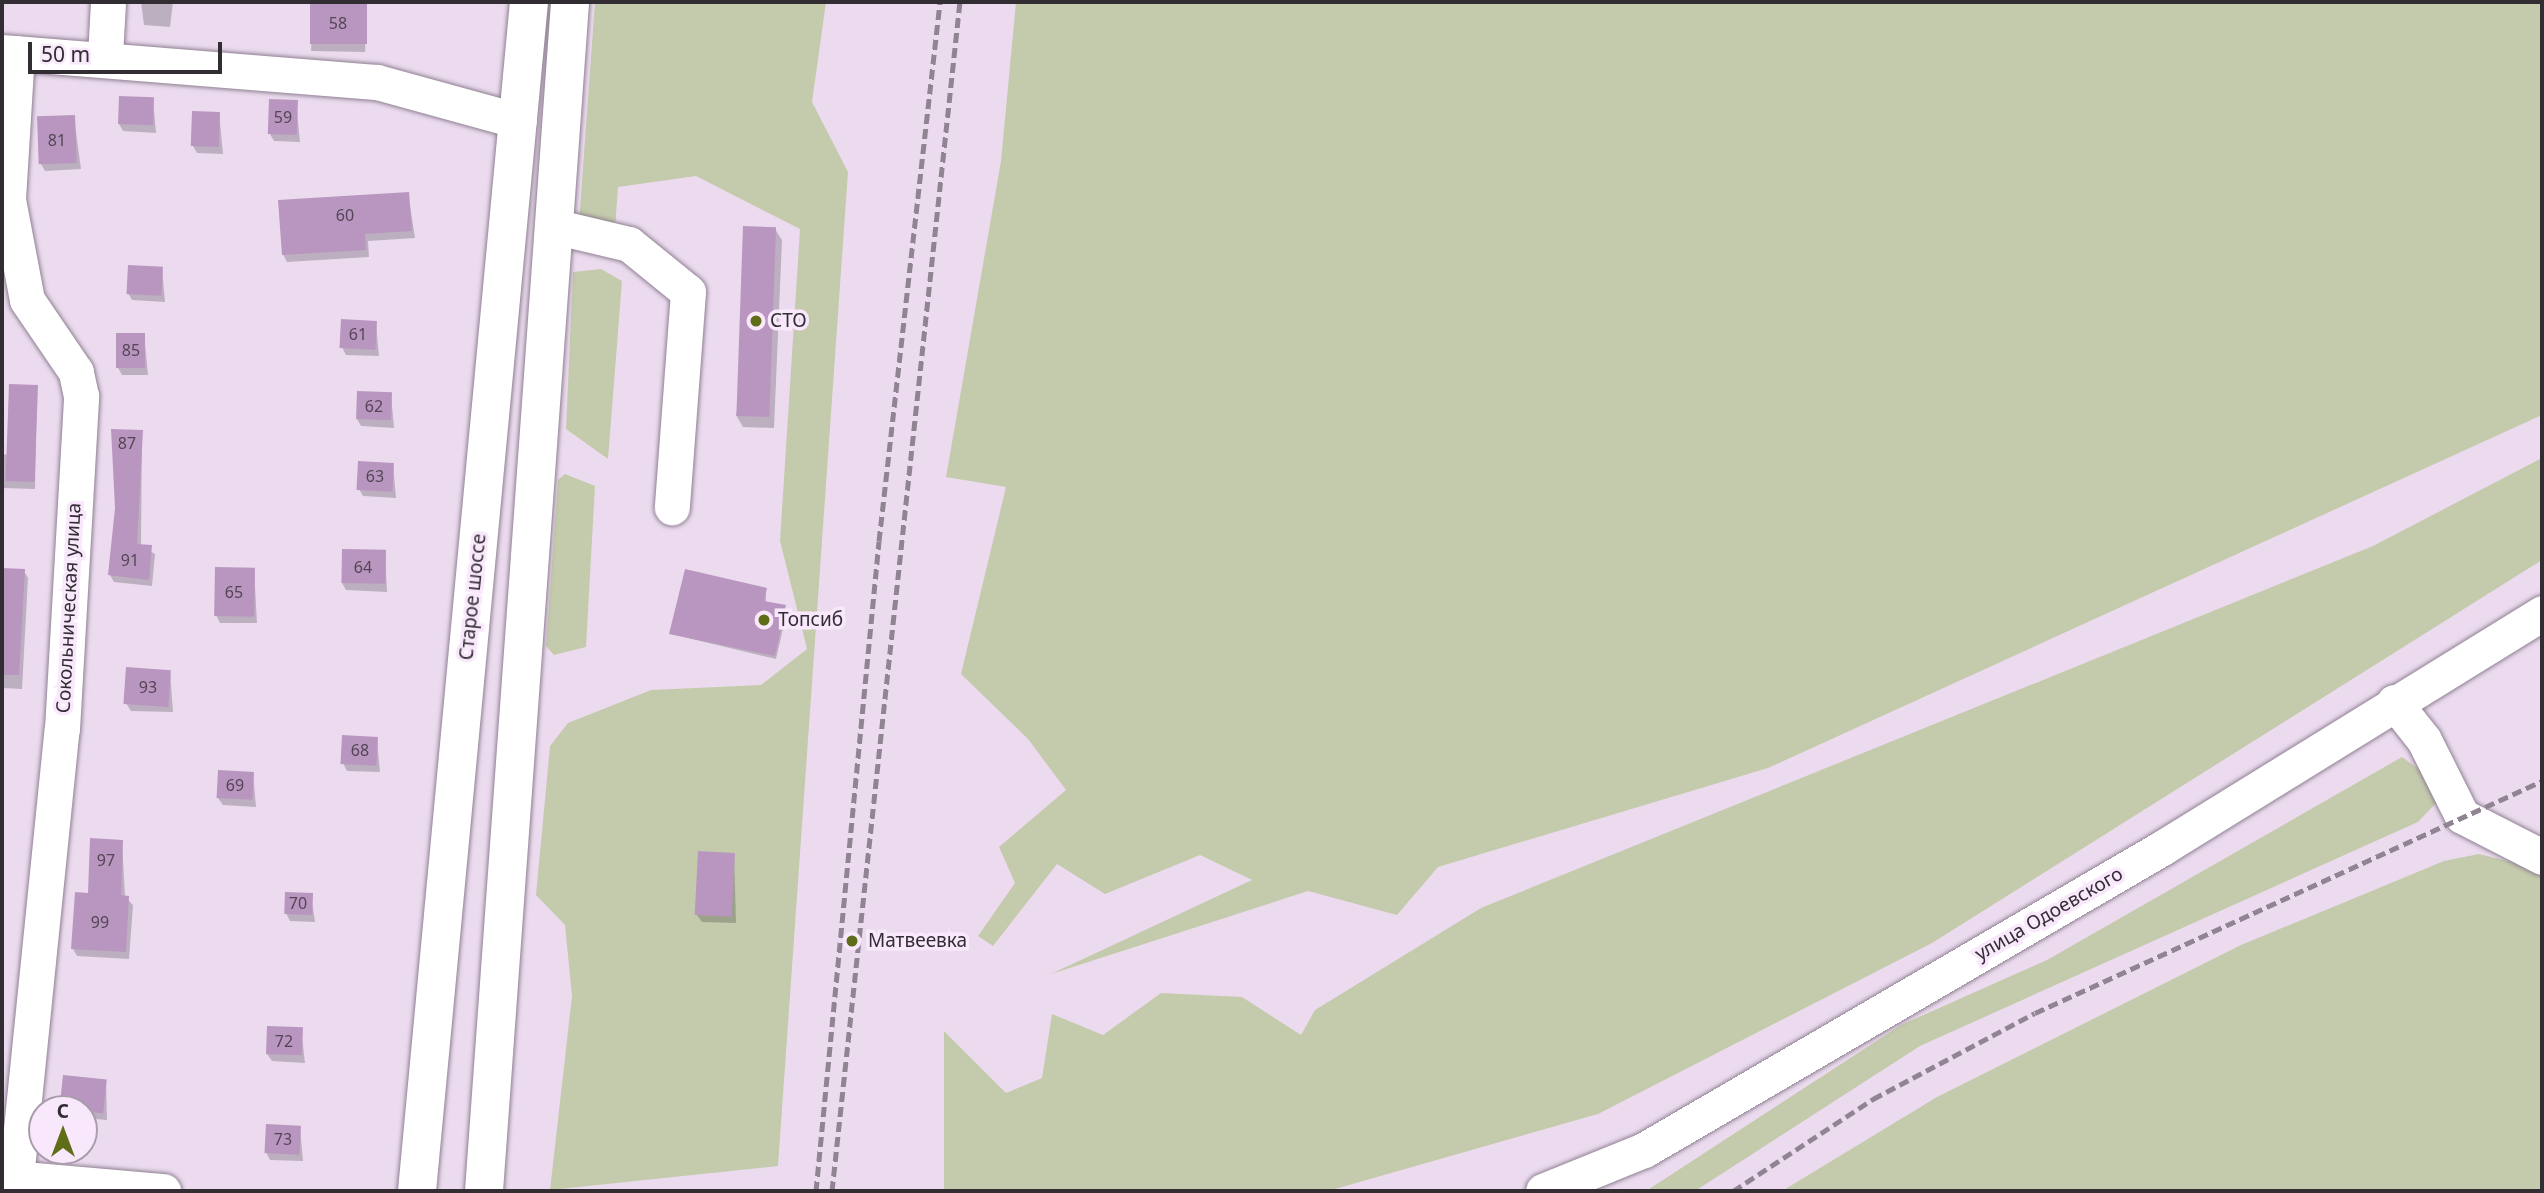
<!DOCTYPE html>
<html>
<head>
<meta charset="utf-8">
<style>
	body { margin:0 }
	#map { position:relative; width:2544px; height:1193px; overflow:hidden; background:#ecdbef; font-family:"Noto Sans",sans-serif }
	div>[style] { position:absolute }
	.green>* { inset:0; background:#c4cbac }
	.shadow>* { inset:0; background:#0003; transform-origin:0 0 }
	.building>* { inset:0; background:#b996bf; transform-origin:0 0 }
	.roads { filter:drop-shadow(0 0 2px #8f8092) drop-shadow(0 0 2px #8f8092) }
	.minor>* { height:35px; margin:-17.5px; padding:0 17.5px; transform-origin:17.5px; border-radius:17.5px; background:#fff }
	.highway>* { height:38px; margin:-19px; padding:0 19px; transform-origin:19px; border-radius:19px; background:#fff }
	.rail>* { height:5px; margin-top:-2.5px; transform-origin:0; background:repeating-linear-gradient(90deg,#908492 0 10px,transparent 0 15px) }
	.dots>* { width:19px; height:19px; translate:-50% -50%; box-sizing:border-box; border:4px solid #f9e8fc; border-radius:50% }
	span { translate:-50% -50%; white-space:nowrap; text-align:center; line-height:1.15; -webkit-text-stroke:7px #f9e8fc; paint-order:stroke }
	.number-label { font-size:16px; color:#544656 }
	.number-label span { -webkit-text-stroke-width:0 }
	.poi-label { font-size:19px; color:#322c33 }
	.left { translate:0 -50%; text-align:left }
	.street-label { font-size:19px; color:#322c33 }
	.frame { position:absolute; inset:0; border:4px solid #322c33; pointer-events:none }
	.north { position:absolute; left:28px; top:1095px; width:70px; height:70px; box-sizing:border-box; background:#f9e8fc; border:2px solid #a99dac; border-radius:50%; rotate:0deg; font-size:19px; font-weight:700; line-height:28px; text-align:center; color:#322c33 }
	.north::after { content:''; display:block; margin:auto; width:24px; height:32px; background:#606d18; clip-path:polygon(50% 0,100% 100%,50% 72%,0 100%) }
	.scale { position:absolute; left:28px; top:42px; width:194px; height:32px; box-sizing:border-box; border:4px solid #322c33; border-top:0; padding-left:9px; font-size:21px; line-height:24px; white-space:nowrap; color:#322c33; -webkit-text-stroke:5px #f9e8fc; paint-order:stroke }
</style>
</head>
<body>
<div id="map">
	<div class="green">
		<i style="clip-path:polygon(595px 2px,826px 2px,812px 102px,848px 172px,778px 1166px,550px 1190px,572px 996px,565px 925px,536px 895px,550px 746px,568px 723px,651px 690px,761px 685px,807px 649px,780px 541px,800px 229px,696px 176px,618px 187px,615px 229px,579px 223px)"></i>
		<i style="clip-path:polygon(1016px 2px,2542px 2px,2542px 415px,1768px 768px,1438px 867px,1397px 915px,1308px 891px,1051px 974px,1252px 880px,1200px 855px,1105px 894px,1057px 864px,993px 946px,978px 936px,1015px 883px,999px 847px,1066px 790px,1028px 739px,961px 674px,1006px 487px,946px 477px,1001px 161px)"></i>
		<i style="clip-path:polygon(601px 269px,622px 281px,608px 459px,566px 429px,573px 272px)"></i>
		<i style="clip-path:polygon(2542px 458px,2542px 560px,1932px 943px,1598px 1114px,1328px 1191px,944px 1191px,944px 1031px,1006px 1093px,1042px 1078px,1052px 1014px,1103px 1035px,1161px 993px,1242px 997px,1301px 1035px,1315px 1010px,1481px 908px,2373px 546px)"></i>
		<i style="clip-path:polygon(565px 474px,595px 486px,586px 647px,554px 655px,546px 646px,558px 480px)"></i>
		<i style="clip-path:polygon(2402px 757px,2435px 781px,2437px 802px,2418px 822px,1920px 1046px,1695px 1191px,1646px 1191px,1901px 1025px,2047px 960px)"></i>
		<i style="clip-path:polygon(2479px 854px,2536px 868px,2542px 859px,2542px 1191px,1782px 1191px,1937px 1097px,2241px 945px,2444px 861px)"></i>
	</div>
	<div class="shadow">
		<i style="clip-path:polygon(141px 2px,173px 2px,170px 27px,144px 25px)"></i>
		<i style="left:312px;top:2px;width:54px;height:49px;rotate:1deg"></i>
		<i style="clip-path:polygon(153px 99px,156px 133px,123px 131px,119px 124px)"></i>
		<i style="clip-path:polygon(296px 101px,300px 142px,274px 141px,270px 134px)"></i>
		<i style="clip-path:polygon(219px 113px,223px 154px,197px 153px,193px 146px)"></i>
		<i style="clip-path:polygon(74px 117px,81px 169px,45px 171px,41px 164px)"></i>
		<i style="clip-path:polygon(408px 193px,415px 238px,368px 241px,369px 257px,287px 262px,283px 254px)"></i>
		<i style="clip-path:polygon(775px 229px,782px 240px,774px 428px,743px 427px,736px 415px)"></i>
		<i style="clip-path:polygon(162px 268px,165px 302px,132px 300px,128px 293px)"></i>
		<i style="clip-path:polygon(376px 323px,379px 356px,346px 355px,342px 347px)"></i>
		<i style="clip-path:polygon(144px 334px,148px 375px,122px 375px,118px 368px)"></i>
		<i style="clip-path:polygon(37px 386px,35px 489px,2px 488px,2px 454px,8px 455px)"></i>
		<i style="clip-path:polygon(391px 394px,394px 428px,361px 426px,357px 419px)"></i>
		<i style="clip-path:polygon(142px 432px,141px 546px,155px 554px,152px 586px,114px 582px,110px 575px)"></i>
		<i style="clip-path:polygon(393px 464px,396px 498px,363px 496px,359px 489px)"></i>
		<i style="clip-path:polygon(385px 552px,387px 592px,346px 590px,342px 583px)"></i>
		<i style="clip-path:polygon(254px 569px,257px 623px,220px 623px,216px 615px)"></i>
		<i style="clip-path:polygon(2px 570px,24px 571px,28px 578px,22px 689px,2px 688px)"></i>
		<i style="clip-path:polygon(766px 589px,766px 603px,787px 611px,776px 659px,671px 634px)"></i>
		<i style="clip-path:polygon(170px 671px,173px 712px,131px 711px,126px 703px)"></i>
		<i style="clip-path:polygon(377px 739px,380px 772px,347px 771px,343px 763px)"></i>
		<i style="clip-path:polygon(253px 773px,256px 807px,223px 805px,218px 798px)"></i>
		<i style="clip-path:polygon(122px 841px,125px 897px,133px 905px,129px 959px,77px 956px,73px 949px,90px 895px)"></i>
		<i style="clip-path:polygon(734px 854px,736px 923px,702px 922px,697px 915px)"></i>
		<i style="clip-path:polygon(311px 895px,315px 922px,290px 921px,286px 913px)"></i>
		<i style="clip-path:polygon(301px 1029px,305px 1063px,272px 1061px,267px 1054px)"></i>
		<i style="clip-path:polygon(106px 1081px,107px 1120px,84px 1118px,84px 1109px)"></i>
		<i style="clip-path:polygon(300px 1128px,303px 1161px,270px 1160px,266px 1152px)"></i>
	</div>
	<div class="building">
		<i style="left:310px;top:2px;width:57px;height:42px"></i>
		<i style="left:119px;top:96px;width:35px;height:28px;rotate:2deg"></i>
		<i style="left:269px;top:99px;width:29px;height:35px;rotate:2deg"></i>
		<i style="left:192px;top:111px;width:28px;height:35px;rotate:2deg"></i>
		<i style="left:75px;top:115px;width:48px;height:38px;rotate:88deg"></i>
		<i style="clip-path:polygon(409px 192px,412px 231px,365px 234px,366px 250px,282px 255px,278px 200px)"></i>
		<i style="left:743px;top:226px;width:33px;height:190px;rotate:2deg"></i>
		<i style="left:128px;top:265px;width:35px;height:29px;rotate:3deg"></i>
		<i style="left:341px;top:319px;width:36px;height:29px;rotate:3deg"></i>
		<i style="left:116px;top:333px;width:29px;height:35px"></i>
		<i style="left:9px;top:384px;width:29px;height:97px;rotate:2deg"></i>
		<i style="left:357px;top:391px;width:35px;height:28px;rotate:2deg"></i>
		<i style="clip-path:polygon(111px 429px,143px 430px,137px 544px,152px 545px,149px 580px,108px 575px,115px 508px)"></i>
		<i style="left:358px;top:461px;width:36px;height:29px;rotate:3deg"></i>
		<i style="left:342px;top:549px;width:44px;height:34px;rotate:1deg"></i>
		<i style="left:215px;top:567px;width:40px;height:49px;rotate:1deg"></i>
		<i style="clip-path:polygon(2px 568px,25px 569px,19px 675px,2px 675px)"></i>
		<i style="clip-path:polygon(685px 569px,767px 588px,764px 601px,786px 605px,775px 656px,669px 634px)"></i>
		<i style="left:126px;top:667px;width:45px;height:37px;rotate:4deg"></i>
		<i style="left:342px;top:735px;width:36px;height:29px;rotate:3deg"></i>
		<i style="left:218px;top:770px;width:36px;height:28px;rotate:3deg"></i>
		<i style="clip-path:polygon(90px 838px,123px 840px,121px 895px,129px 896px,126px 952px,71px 949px,75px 892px,88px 893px)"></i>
		<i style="left:698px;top:851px;width:37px;height:64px;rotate:3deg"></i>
		<i style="left:285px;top:892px;width:28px;height:22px;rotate:2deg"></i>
		<i style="left:267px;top:1026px;width:36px;height:28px;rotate:2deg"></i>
		<i style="left:63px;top:1075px;width:44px;height:34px;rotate:6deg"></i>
		<i style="left:266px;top:1124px;width:35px;height:29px;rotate:3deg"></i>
	</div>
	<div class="roads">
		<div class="minor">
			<i style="left:2px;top:52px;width:376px;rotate:4.6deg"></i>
			<i style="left:377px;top:82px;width:147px;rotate:15.4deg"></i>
			<i style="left:105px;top:56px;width:54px;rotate:-86.8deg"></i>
			<i style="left:553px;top:226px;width:78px;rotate:13.3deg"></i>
			<i style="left:629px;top:244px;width:76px;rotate:39.1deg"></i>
			<i style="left:688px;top:292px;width:216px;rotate:94.3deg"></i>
			<i style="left:2394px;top:702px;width:48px;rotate:51.7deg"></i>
			<i style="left:2424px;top:740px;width:85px;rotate:63.4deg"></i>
			<i style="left:2462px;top:816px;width:90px;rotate:27.1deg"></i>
			<i style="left:2px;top:1177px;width:162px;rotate:5deg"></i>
			<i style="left:16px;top:1178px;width:451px;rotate:-84.2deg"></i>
			<i style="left:62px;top:729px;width:334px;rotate:-86.7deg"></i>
			<i style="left:81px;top:396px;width:25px;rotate:-102deg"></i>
			<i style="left:76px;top:372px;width:87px;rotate:-124.2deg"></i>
			<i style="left:27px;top:300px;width:103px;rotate:-100.7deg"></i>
			<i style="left:8px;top:199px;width:146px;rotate:-86.5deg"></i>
			<i style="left:1543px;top:1191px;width:109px;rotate:-22.1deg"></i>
			<i style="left:1644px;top:1150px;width:600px;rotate:-30.24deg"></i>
			<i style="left:2162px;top:848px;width:447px;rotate:-31.7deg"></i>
		</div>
		<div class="highway">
			<i style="left:417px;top:1191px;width:1194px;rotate:-84.62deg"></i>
			<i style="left:484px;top:1191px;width:1192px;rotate:-85.86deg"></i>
		</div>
	</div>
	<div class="rail">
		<i style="left:816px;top:1191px;width:653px;rotate:-84.46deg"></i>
		<i style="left:879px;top:541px;width:542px;rotate:-83.54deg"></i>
		<i style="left:832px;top:1191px;width:1196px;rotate:-83.86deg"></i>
		<i style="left:1733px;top:1191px;width:168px;rotate:-33.3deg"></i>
		<i style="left:1873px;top:1099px;width:183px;rotate:-28deg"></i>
		<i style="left:2035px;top:1013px;width:558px;rotate:-24.59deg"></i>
	</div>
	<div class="dots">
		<i style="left:756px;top:321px;background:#606d18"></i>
		<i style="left:764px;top:620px;background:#606d18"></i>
		<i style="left:852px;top:941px;background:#606d18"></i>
	</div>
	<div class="number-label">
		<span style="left:338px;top:23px">58</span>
		<span style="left:283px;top:117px">59</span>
		<span style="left:57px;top:140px">81</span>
		<span style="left:345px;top:215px">60</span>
		<span style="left:358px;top:334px">61</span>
		<span style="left:131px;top:350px">85</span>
		<span style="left:374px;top:406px">62</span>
		<span style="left:127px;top:443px">87</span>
		<span style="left:375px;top:476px">63</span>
		<span style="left:130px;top:560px">91</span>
		<span style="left:363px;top:567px">64</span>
		<span style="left:234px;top:592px">65</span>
		<span style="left:148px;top:687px">93</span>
		<span style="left:360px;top:750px">68</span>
		<span style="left:235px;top:785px">69</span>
		<span style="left:106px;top:860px">97</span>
		<span style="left:298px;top:903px">70</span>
		<span style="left:100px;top:922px">99</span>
		<span style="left:284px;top:1041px">72</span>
		<span style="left:283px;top:1139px">73</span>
	</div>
	<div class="poi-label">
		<span class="left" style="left:770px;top:321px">СТО</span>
		<span class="left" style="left:778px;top:620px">Топсиб</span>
		<span class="left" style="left:868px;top:941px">Матвеевка</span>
	</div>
	<div class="street-label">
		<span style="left:473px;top:597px;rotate:-84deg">Старое шоссе</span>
		<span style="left:69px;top:608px;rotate:-87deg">Сокольническая улица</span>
		<span style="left:2049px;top:914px;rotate:-30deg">улица Одоевского</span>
	</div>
	<div class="frame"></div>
	<div class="north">С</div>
	<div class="scale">50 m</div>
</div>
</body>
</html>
